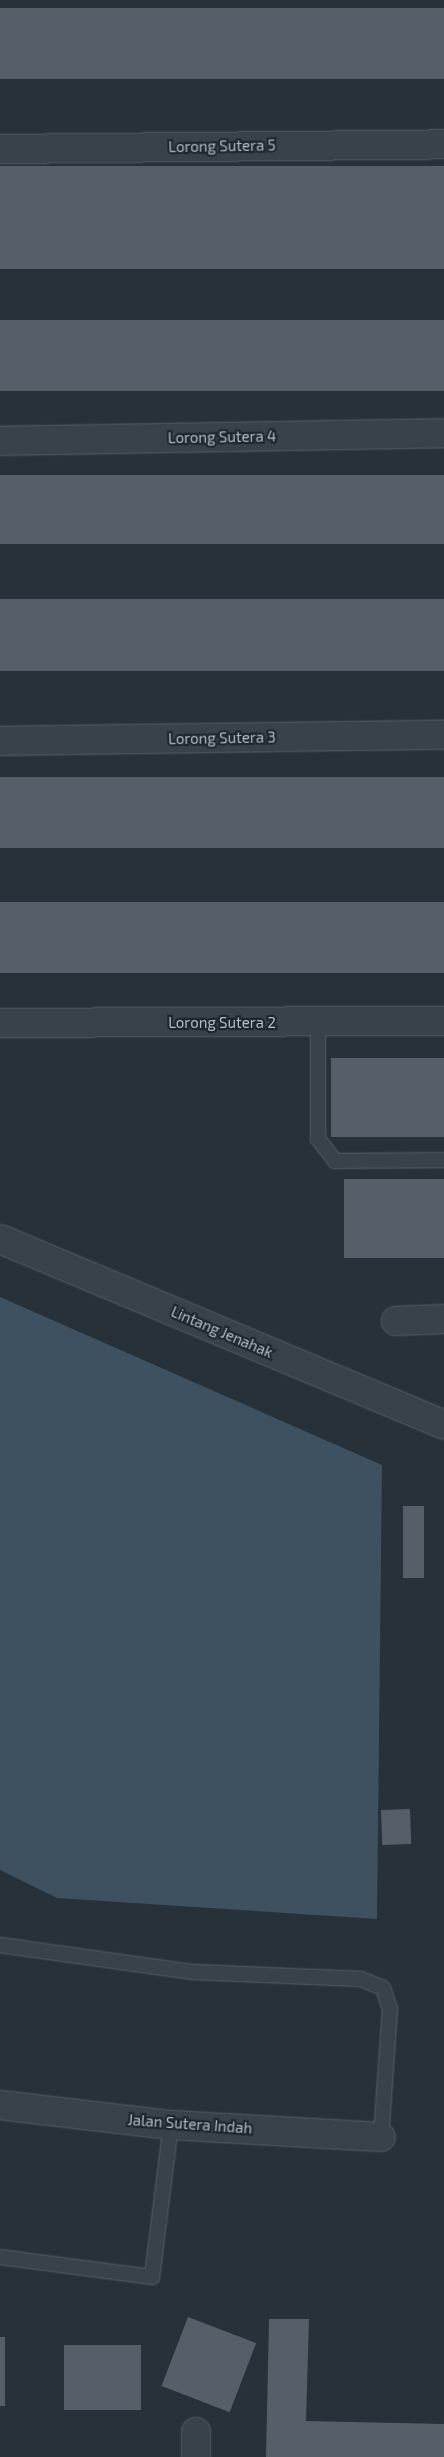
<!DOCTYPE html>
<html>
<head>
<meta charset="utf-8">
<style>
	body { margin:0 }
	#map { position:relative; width:444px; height:2457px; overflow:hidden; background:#263139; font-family:"Exo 2",sans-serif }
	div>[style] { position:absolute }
	.water>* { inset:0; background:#3d5160 }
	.building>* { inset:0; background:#545f6a; transform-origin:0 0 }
	.roads { filter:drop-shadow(0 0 1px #576068) drop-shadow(0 0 1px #576068) }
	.service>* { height:14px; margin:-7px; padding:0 7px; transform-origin:7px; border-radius:7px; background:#39424a }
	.minor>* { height:28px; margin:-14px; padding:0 14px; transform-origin:14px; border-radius:14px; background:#39424a }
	span { translate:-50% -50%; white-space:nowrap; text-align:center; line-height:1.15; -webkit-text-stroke:4.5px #1e272f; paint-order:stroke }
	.street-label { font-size:15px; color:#b5bdc5 }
</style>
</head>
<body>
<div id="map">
	<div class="water">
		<i style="clip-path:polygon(0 1297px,382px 1465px,377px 1919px,57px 1898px,0 1870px)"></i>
	</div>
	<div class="building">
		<i style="left:444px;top:8px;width:71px;height:444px;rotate:90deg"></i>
		<i style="left:444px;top:166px;width:103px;height:444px;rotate:90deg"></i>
		<i style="left:444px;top:320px;width:71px;height:444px;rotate:90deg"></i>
		<i style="left:444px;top:475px;width:69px;height:444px;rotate:90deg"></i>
		<i style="left:444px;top:599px;width:72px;height:444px;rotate:90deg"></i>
		<i style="left:444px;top:777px;width:71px;height:444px;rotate:90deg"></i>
		<i style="left:444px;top:902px;width:71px;height:444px;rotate:90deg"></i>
		<i style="left:444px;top:1058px;width:79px;height:113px;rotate:90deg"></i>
		<i style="left:444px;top:1179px;width:79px;height:100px;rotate:90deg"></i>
		<i style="left:403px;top:1506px;width:21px;height:72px"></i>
		<i style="left:410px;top:1809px;width:35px;height:29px;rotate:88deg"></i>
		<i style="left:188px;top:2317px;width:73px;height:74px;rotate:21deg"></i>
		<i style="clip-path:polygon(269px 2319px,309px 2319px,306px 2421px,444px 2424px,444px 2457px,266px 2457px)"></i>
		<i style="left:0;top:2337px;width:5px;height:69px"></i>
		<i style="left:141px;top:2345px;width:65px;height:77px;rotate:90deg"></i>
	</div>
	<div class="roads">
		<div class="service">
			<i style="left:318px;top:1023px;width:116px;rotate:90deg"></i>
			<i style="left:318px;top:1139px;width:28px;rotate:52deg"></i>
			<i style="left:335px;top:1161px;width:109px;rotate:-0.5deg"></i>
			<i style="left:0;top:1945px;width:195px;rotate:8deg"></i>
			<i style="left:193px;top:1972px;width:168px;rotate:2.4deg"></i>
			<i style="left:361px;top:1979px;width:24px;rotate:22deg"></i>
			<i style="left:383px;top:1988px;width:22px;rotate:72deg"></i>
			<i style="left:390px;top:2009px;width:128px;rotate:94deg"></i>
			<i style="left:0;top:2257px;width:153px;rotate:7.5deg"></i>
			<i style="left:152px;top:2277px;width:153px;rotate:-82.9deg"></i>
		</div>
		<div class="minor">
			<i style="left:0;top:149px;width:444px;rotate:-0.6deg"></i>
			<i style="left:0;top:441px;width:444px;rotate:-1deg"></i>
			<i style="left:0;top:741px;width:444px;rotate:-0.8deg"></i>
			<i style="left:0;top:1023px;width:444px;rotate:-0.3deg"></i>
			<i style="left:0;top:1239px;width:481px;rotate:22.7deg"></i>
			<i style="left:396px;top:1321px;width:48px;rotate:-2.4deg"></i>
			<i style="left:0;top:2105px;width:172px;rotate:6.7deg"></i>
			<i style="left:171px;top:2125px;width:210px;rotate:3.3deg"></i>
			<i style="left:196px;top:2432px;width:25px;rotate:90deg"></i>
		</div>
	</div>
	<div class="street-label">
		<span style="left:222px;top:146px;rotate:-1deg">Lorong Sutera 5</span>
		<span style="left:222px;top:437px;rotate:-1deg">Lorong Sutera 4</span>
		<span style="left:222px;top:738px;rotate:-1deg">Lorong Sutera 3</span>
		<span style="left:222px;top:1023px">Lorong Sutera 2</span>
		<span style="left:222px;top:1332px;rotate:23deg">Lintang Jenahak</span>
		<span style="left:190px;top:2124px;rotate:4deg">Jalan Sutera Indah</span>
	</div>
</div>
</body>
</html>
